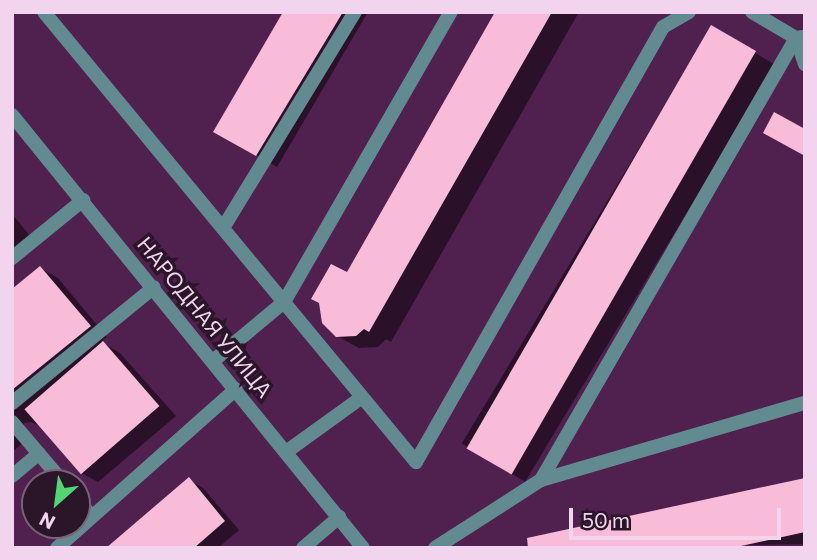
<!DOCTYPE html>
<html>
<head>
<meta charset="utf-8">
<style>
	body { margin:0 }
	#map { position:relative; width:817px; height:560px; overflow:hidden; background:#50204e; font-family:Commissioner,sans-serif }
	div>[style] { position:absolute }
	.shadow>* { inset:0; background:#0007; transform-origin:0 0 }
	.building>* { inset:0; background:#f8bcd8; transform-origin:0 0 }
	.service>* { height:14px; margin:-7px; padding:0 7px; transform-origin:7px; border-radius:7px; background:#628a91 }
	.tertiary>* { height:14px; margin:-7px; padding:0 7px; transform-origin:7px; border-radius:7px; background:#628a91 }
	span { translate:-50% -50%; white-space:nowrap; text-align:center; line-height:1.15; -webkit-text-stroke:7px #2a1529; paint-order:stroke }
	.street-label { font-size:21px; color:#f2d4ef }
	.frame { position:absolute; inset:0; border:14px solid #f2d4ef; pointer-events:none }
	.north { position:absolute; left:21px; top:469px; width:70px; height:70px; box-sizing:border-box; background:#2a1529; border:2px solid #7a6178; border-radius:50%; rotate:208deg; font-size:19px; font-weight:700; line-height:28px; text-align:center; color:#f2d4ef }
	.north::after { content:''; display:block; margin:auto; width:24px; height:32px; background:#51d674; clip-path:polygon(50% 0,100% 100%,50% 72%,0 100%) }
	.scale { position:absolute; left:569px; top:508px; width:212px; height:32px; box-sizing:border-box; border:4px solid #f2d4ef; border-top:0; padding-left:9px; font-size:21px; line-height:24px; white-space:nowrap; color:#f2d4ef; -webkit-text-stroke:5px #2a1529; paint-order:stroke }
</style>
</head>
<body>
<div id="map">
	<div class="shadow">
		<i style="clip-path:polygon(285px 12px,368px 12px,277px 167px,216px 131px)"></i>
		<i style="clip-path:polygon(497px 12px,579px 12px,391px 342px,386px 339px,378px 347px,359px 348px,337px 336px,347px 275px)"></i>
		<i style="left:712px;top:27px;width:74px;height:486px;rotate:31deg"></i>
		<i style="clip-path:polygon(12px 214px,31px 237px,12px 252px)"></i>
		<i style="clip-path:polygon(40px 268px,58px 278px,107px 337px,101px 342px,120px 353px,176px 416px,98px 482px,81px 473px,42px 427px,31px 422px,24px 423px,19px 434px,24px 442px,12px 452px,12px 291px)"></i>
		<i style="clip-path:polygon(189px 480px,203px 488px,239px 530px,218px 548px,109px 548px)"></i>
		<i style="clip-path:polygon(805px 480px,805px 544px,568px 548px)"></i>
	</div>
	<div class="building">
		<i style="clip-path:polygon(283px 12px,343px 12px,256px 156px,213px 132px)"></i>
		<i style="clip-path:polygon(495px 12px,552px 12px,369px 332px,364px 329px,356px 336px,336px 337px,322px 323px,319px 303px,311px 299px,331px 264px,347px 272px)"></i>
		<i style="left:711px;top:25px;width:52px;height:489px;rotate:30deg"></i>
		<i style="clip-path:polygon(774px 112px,805px 129px,805px 156px,763px 133px)"></i>
		<i style="clip-path:polygon(40px 266px,91px 326px,12px 390px,12px 289px)"></i>
		<i style="left:103px;top:341px;width:86px;height:104px;rotate:49deg"></i>
		<i style="clip-path:polygon(189px 477px,225px 521px,194px 548px,106px 548px)"></i>
		<i style="clip-path:polygon(805px 478px,805px 532px,732px 548px,528px 548px,527px 538px)"></i>
	</div>
	<div class="service">
		<i style="left:44px;top:12px;width:584px;rotate:50.42deg"></i>
		<i style="left:416px;top:462px;width:500px;rotate:-60.41deg"></i>
		<i style="left:663px;top:27px;width:30px;rotate:-30deg"></i>
		<i style="left:752px;top:12px;width:51px;rotate:30.6deg"></i>
		<i style="left:796px;top:38px;width:7px;rotate:-8deg"></i>
		<i style="left:796px;top:38px;width:28px;rotate:71deg"></i>
		<i style="left:223px;top:228px;width:253px;rotate:-58.6deg"></i>
		<i style="left:12px;top:258px;width:92px;rotate:-39.2deg"></i>
		<i style="left:213px;top:361px;width:92px;rotate:-39.7deg"></i>
		<i style="left:284px;top:302px;width:335px;rotate:-60.1deg"></i>
		<i style="left:12px;top:403px;width:183px;rotate:-39.2deg"></i>
		<i style="left:12px;top:422px;width:80px;rotate:49.6deg"></i>
		<i style="left:286px;top:452px;width:92px;rotate:-35.8deg"></i>
		<i style="left:12px;top:476px;width:35px;rotate:-40deg"></i>
		<i style="left:541px;top:480px;width:510px;rotate:-60.02deg"></i>
		<i style="left:77px;top:499px;width:23px;rotate:50deg"></i>
		<i style="left:57px;top:548px;width:239px;rotate:-41.6deg"></i>
		<i style="left:303px;top:548px;width:48px;rotate:-40.7deg"></i>
		<i style="left:435px;top:548px;width:126px;rotate:-32.7deg"></i>
		<i style="left:541px;top:480px;width:275px;rotate:-16.3deg"></i>
	</div>
	<div class="tertiary">
		<i style="left:12px;top:115px;width:557px;rotate:50.97deg"></i>
	</div>
	<div class="street-label">
		<span style="left:205px;top:317px;rotate:51deg">НАРОДНАЯ УЛИЦА</span>
	</div>
	<div class="frame"></div>
	<div class="north">N</div>
	<div class="scale">50 m</div>
</div>
</body>
</html>
